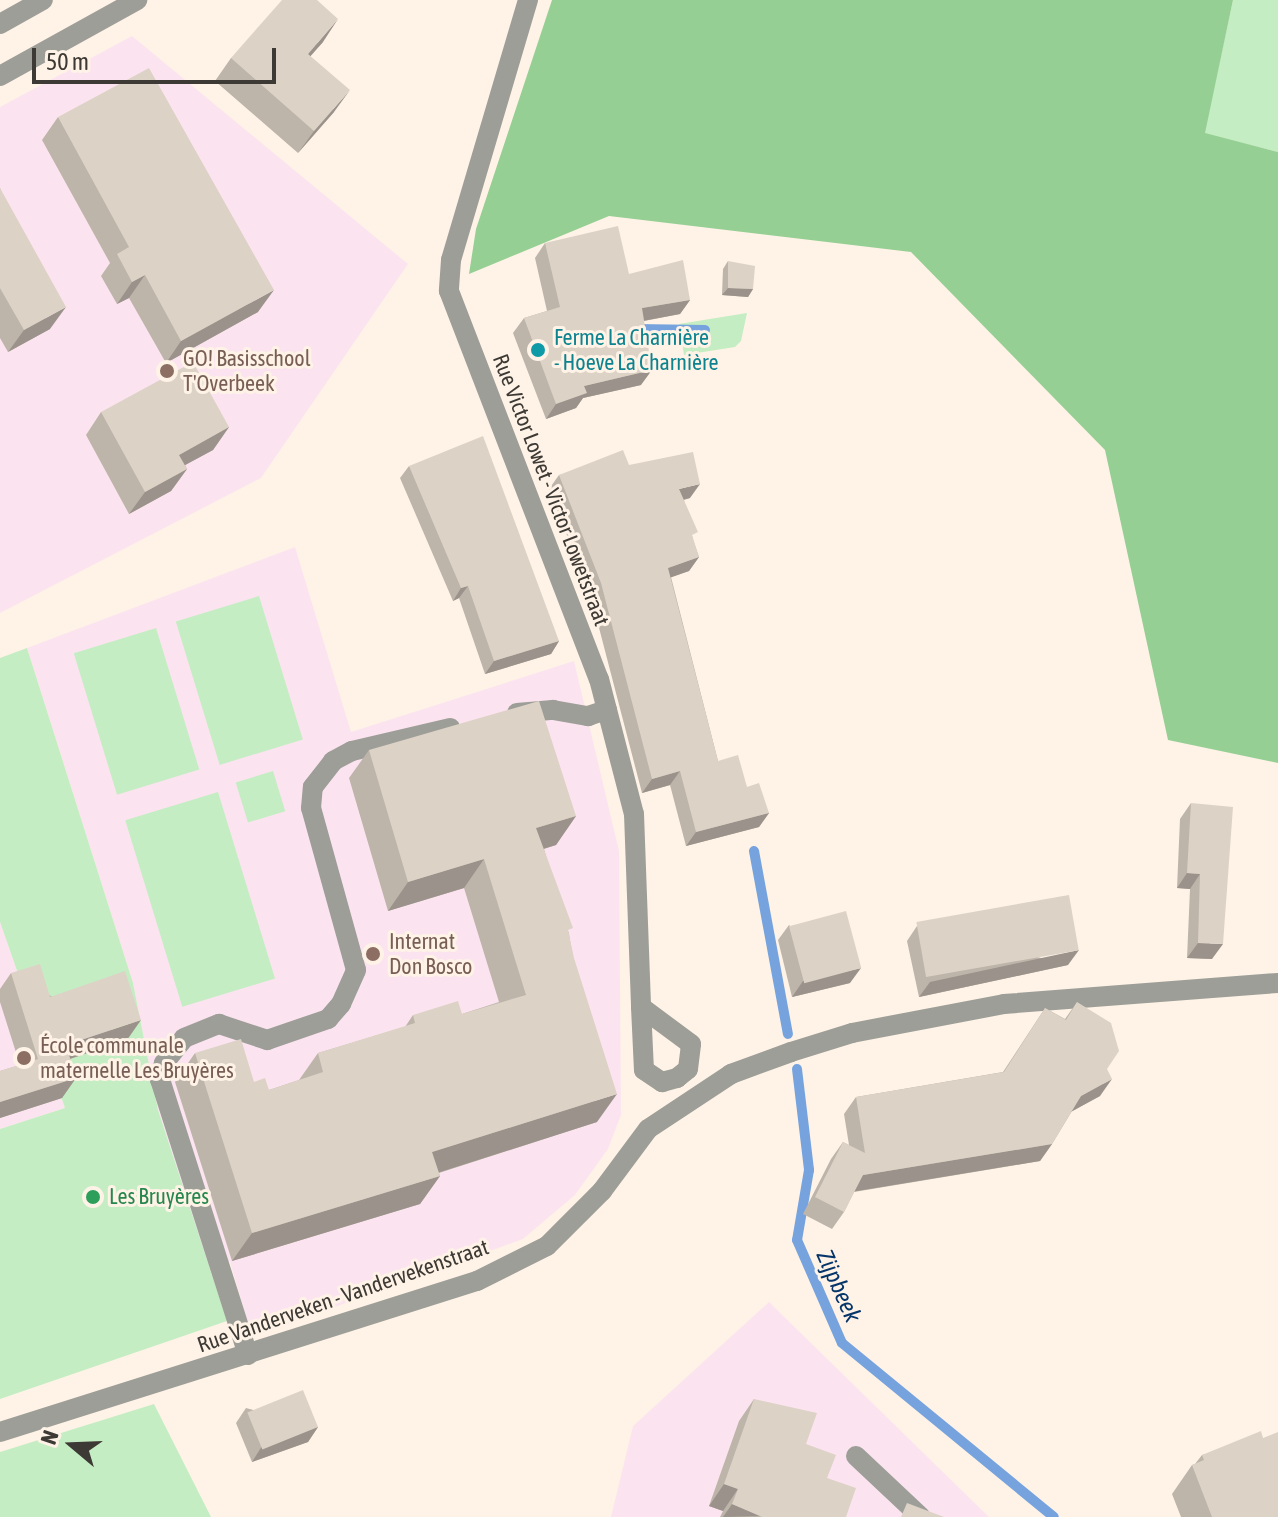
<!DOCTYPE html>
<html>
<head>
<meta charset="utf-8">
<style>
	body { margin:0 }
	#map { position:relative; width:1278px; height:1517px; overflow:hidden; background:#fef3e6; font-family:"Asap Condensed",sans-serif }
	div>[style] { position:absolute }
	.education>* { inset:0; background:#fbe4f0 }
	.green>* { inset:0; background:#c5edc3; transform-origin:0 0 }
	.forest>* { inset:0; background:#96cf94 }
	.stream>* { height:10px; margin:-5px; padding:0 5px; transform-origin:5px; border-radius:5px; background:#76a3de }
	.minor>* { height:20px; margin:-10px; padding:0 10px; transform-origin:10px; border-radius:10px; background:#9d9e98 }
	.wall>* { inset:0; background:#beb5aa }
	.shaded-wall>* { inset:0; background:#9b938b }
	.building>* { inset:0; background:#ddd2c6; transform-origin:0 0 }
	.dots>* { width:22px; height:22px; translate:-50% -50%; box-sizing:border-box; border:4px solid #fef3e6; border-radius:50% }
	span { translate:-50% -50%; white-space:nowrap; text-align:center; line-height:1.15; -webkit-text-stroke:6px #fef3e6; paint-order:stroke }
	.culture-label { font-size:22px; color:#0d838f }
	.left { translate:0 -50%; text-align:left }
	.education-label { font-size:22px; color:#785e54 }
	.street-label { font-size:22px; color:#3d3934 }
	.leisure-label { font-size:22px; color:#27864d }
	.water-label { font-size:24px; color:#06356a; font-style:italic }
	.north { position:absolute; left:32px; top:1405px; width:80px; height:80px; -webkit-text-stroke:6px #fef3e6; paint-order:stroke; rotate:289deg; font-size:22px; font-weight:700; line-height:32px; text-align:center; color:#3d3934 }
	.north::after { content:''; display:block; margin:auto; width:28px; height:36px; background:#3d3934; clip-path:polygon(50% 0,100% 100%,50% 72%,0 100%) }
	.scale { position:absolute; left:32px; top:48px; width:244px; height:36px; box-sizing:border-box; border:4px solid #3d3934; border-top:0; padding-left:10px; font-size:24px; line-height:28px; white-space:nowrap; color:#3d3934; -webkit-text-stroke:6px #fef3e6; paint-order:stroke }
</style>
</head>
<body>
<div id="map">
	<div class="education">
		<i style="clip-path:polygon(132px 36px,408px 264px,261px 478px,0 613px,0 107px)"></i>
		<i style="clip-path:polygon(295px 547px,351px 732px,574px 661px,619px 851px,621px 1115px,608px 1149px,575px 1195px,523px 1239px,260px 1334px,247px 1320px,230px 1262px,208px 1265px,158px 1110px,133px 983px,27px 648px)"></i>
		<i style="clip-path:polygon(0 922px,65px 1108px,0 1129px)"></i>
		<i style="clip-path:polygon(769px 1302px,989px 1517px,611px 1517px,633px 1426px)"></i>
	</div>
	<div class="green">
		<i style="clip-path:polygon(1233px 0,1278px 0,1278px 152px,1204px 134px)"></i>
		<i style="clip-path:polygon(747px 313px,741px 341px,735px 347px,684px 355px,679px 324px)"></i>
		<i style="left:259px;top:596px;width:150px;height:87px;rotate:73deg"></i>
		<i style="left:156px;top:628px;width:148px;height:86px;rotate:73deg"></i>
		<i style="clip-path:polygon(27px 648px,133px 983px,158px 1110px,227px 1321px,0 1399px,0 1129px,65px 1108px,0 922px,0 658px)"></i>
		<i style="left:273px;top:771px;width:42px;height:39px;rotate:73deg"></i>
		<i style="left:218px;top:792px;width:195px;height:97px;rotate:73deg"></i>
		<i style="clip-path:polygon(154px 1404px,211px 1517px,0 1517px,0 1452px)"></i>
	</div>
	<div class="forest">
		<i style="clip-path:polygon(552px 0,1233px 0,1205px 133px,1278px 152px,1278px 763px,1168px 740px,1105px 450px,911px 252px,609px 216px,469px 274px,476px 229px)"></i>
	</div>
	<div class="stream">
		<i style="left:635px;top:329px;width:70px;rotate:0.8deg"></i>
		<i style="left:754px;top:851px;width:186px;rotate:79.5deg"></i>
		<i style="left:797px;top:1069px;width:102px;rotate:83.2deg"></i>
		<i style="left:809px;top:1170px;width:71px;rotate:99.7deg"></i>
		<i style="left:797px;top:1240px;width:112px;rotate:66.4deg"></i>
		<i style="left:842px;top:1343px;width:274px;rotate:39.4deg"></i>
	</div>
	<div class="minor">
		<i style="left:528px;top:0;width:271px;rotate:106.5deg"></i>
		<i style="left:451px;top:260px;width:31px;rotate:94deg"></i>
		<i style="left:449px;top:291px;width:416px;rotate:68.9deg"></i>
		<i style="left:599px;top:679px;width:139px;rotate:75.5deg"></i>
		<i style="left:634px;top:814px;width:193px;rotate:87.9deg"></i>
		<i style="left:641px;top:1007px;width:63px;rotate:87.3deg"></i>
		<i style="left:644px;top:1070px;width:22px;rotate:34deg"></i>
		<i style="left:662px;top:1082px;width:16px;rotate:-15deg"></i>
		<i style="left:677px;top:1078px;width:14px;rotate:-39deg"></i>
		<i style="left:688px;top:1069px;width:25px;rotate:-83deg"></i>
		<i style="left:691px;top:1044px;width:62px;rotate:-143.5deg"></i>
		<i style="left:0;top:24px;width:49px;rotate:-29.2deg"></i>
		<i style="left:0;top:76px;width:157px;rotate:-29deg"></i>
		<i style="left:517px;top:713px;width:36px;rotate:-5deg"></i>
		<i style="left:553px;top:710px;width:36px;rotate:10deg"></i>
		<i style="left:588px;top:716px;width:20px;rotate:-18deg"></i>
		<i style="left:248px;top:1355px;width:289px;rotate:-107.7deg"></i>
		<i style="left:160px;top:1080px;width:17px;rotate:-77deg"></i>
		<i style="left:164px;top:1063px;width:32px;rotate:-51deg"></i>
		<i style="left:184px;top:1038px;width:38px;rotate:-22deg"></i>
		<i style="left:219px;top:1024px;width:51px;rotate:18.4deg"></i>
		<i style="left:267px;top:1040px;width:65px;rotate:-19deg"></i>
		<i style="left:328px;top:1019px;width:20px;rotate:-49deg"></i>
		<i style="left:341px;top:1004px;width:37px;rotate:-66deg"></i>
		<i style="left:356px;top:970px;width:168px;rotate:-105.5deg"></i>
		<i style="left:311px;top:808px;width:21px;rotate:-85deg"></i>
		<i style="left:313px;top:787px;width:33px;rotate:-52deg"></i>
		<i style="left:333px;top:761px;width:21px;rotate:-28deg"></i>
		<i style="left:352px;top:751px;width:101px;rotate:-13.2deg"></i>
		<i style="left:0;top:1432px;width:500px;rotate:-17.57deg"></i>
		<i style="left:477px;top:1281px;width:78px;rotate:-26.6deg"></i>
		<i style="left:547px;top:1246px;width:78px;rotate:-45deg"></i>
		<i style="left:602px;top:1191px;width:77px;rotate:-53.4deg"></i>
		<i style="left:648px;top:1129px;width:100px;rotate:-33.5deg"></i>
		<i style="left:731px;top:1074px;width:64px;rotate:-20.1deg"></i>
		<i style="left:791px;top:1052px;width:64px;rotate:-17.3deg"></i>
		<i style="left:852px;top:1033px;width:155px;rotate:-10.8deg"></i>
		<i style="left:1004px;top:1004px;width:275px;rotate:-4.4deg"></i>
		<i style="left:856px;top:1456px;width:89px;rotate:43.2deg"></i>
	</div>
	<div class="wall">
		<i style="clip-path:polygon(323px 42px,310px 56px,334px 112px,298px 153px,215px 81px,231px 58px)"></i>
		<i style="clip-path:polygon(58px 117px,258px 312px,166px 363px,129px 298px,117px 304px,101px 276px,110px 263px,42px 140px)"></i>
		<i style="clip-path:polygon(0 188px,50px 329px,8px 352px,0 338px)"></i>
		<i style="clip-path:polygon(545px 243px,629px 274px,690px 300px,680px 314px,644px 321px,641px 385px,583px 398px,576px 408px,546px 419px,513px 333px,524px 318px,547px 311px,535px 258px)"></i>
		<i style="clip-path:polygon(728px 261px,753px 289px,748px 297px,722px 295px,723px 269px)"></i>
		<i style="clip-path:polygon(101px 412px,229px 427px,213px 450px,185px 465px,187px 469px,171px 491px,129px 514px,86px 435px)"></i>
		<i style="clip-path:polygon(629px 465px,690px 498px,684px 500px,693px 540px,699px 557px,689px 571px,671px 577px,718px 761px,747px 787px,769px 813px,759px 827px,686px 846px,670px 785px,642px 793px,591px 597px,549px 489px,559px 475px)"></i>
		<i style="clip-path:polygon(409px 466px,559px 641px,551px 654px,485px 674px,459px 598px,453px 601px,400px 478px)"></i>
		<i style="clip-path:polygon(369px 750px,576px 816px,556px 845px,544px 849px,569px 934px,597px 1122px,439px 1173px,440px 1176px,420px 1204px,232px 1261px,175px 1082px,195px 1053px,269px 1090px,299px 1080px,318px 1053px,405px 1027px,413px 1015px,462px 1014px,499px 1002px,464px 888px,388px 911px,349px 778px)"></i>
		<i style="clip-path:polygon(1191px 803px,1212px 959px,1187px 958px,1190px 889px,1177px 888px,1180px 819px)"></i>
		<i style="clip-path:polygon(789px 925px,850px 983px,792px 997px,778px 940px)"></i>
		<i style="clip-path:polygon(917px 926px,1068px 965px,919px 997px,907px 941px)"></i>
		<i style="clip-path:polygon(11px 973px,127px 1040px,70px 1059px,76px 1078px,62px 1098px,0 1118px,0 1071px,20px 1065px,0 1002px,0 989px)"></i>
		<i style="clip-path:polygon(1077px 1002px,1107px 1069px,1100px 1096px,1072px 1111px,1052px 1144px,1040px 1161px,854px 1192px,844px 1212px,832px 1229px,803px 1214px,831px 1159px,843px 1142px,849px 1145px,844px 1114px,856px 1097px,1003px 1072px,1045px 1008px,1065px 1019px)"></i>
		<i style="clip-path:polygon(754px 1399px,806px 1444px,827px 1478px,846px 1517px,720px 1517px,723px 1511px,709px 1506px,739px 1421px)"></i>
		<i style="clip-path:polygon(246px 1408px,318px 1427px,308px 1442px,252px 1462px,236px 1423px)"></i>
		<i style="clip-path:polygon(1263px 1438px,1278px 1517px,1181px 1517px,1172px 1494px,1192px 1465px,1195px 1464px,1202px 1455px)"></i>
	</div>
	<div class="shaded-wall">
		<i style="clip-path:polygon(338px 19px,323px 42px,293px 76px,308px 54px)"></i>
		<i style="clip-path:polygon(350px 90px,334px 112px,298px 153px,314px 131px)"></i>
		<i style="clip-path:polygon(145px 275px,129px 298px,117px 304px,132px 282px)"></i>
		<i style="clip-path:polygon(728px 288px,753px 289px,748px 297px,722px 295px)"></i>
		<i style="clip-path:polygon(274px 290px,258px 312px,166px 363px,181px 341px)"></i>
		<i style="clip-path:polygon(690px 300px,680px 314px,632px 323px,642px 308px)"></i>
		<i style="clip-path:polygon(66px 307px,50px 329px,8px 352px,24px 330px)"></i>
		<i style="clip-path:polygon(652px 370px,641px 385px,583px 398px,576px 408px,546px 419px,556px 404px,584px 386px)"></i>
		<i style="clip-path:polygon(229px 427px,213px 450px,163px 477px,179px 455px)"></i>
		<i style="clip-path:polygon(187px 469px,171px 491px,129px 514px,145px 492px)"></i>
		<i style="clip-path:polygon(700px 484px,690px 498px,669px 503px,679px 489px)"></i>
		<i style="clip-path:polygon(699px 557px,689px 571px,658px 582px,668px 568px)"></i>
		<i style="clip-path:polygon(468px 586px,459px 598px,453px 601px,461px 588px)"></i>
		<i style="clip-path:polygon(559px 641px,551px 654px,485px 674px,494px 661px)"></i>
		<i style="clip-path:polygon(680px 771px,670px 785px,642px 793px,652px 779px)"></i>
		<i style="clip-path:polygon(769px 813px,759px 827px,686px 846px,696px 832px)"></i>
		<i style="clip-path:polygon(576px 816px,556px 845px,516px 857px,536px 828px)"></i>
		<i style="clip-path:polygon(484px 859px,464px 888px,388px 911px,408px 882px)"></i>
		<i style="clip-path:polygon(1187px 873px,1200px 874px,1190px 889px,1177px 888px)"></i>
		<i style="clip-path:polygon(1198px 943px,1223px 944px,1212px 959px,1187px 958px)"></i>
		<i style="clip-path:polygon(1079px 950px,1068px 965px,919px 997px,930px 982px)"></i>
		<i style="clip-path:polygon(861px 968px,850px 983px,792px 997px,803px 981px)"></i>
		<i style="clip-path:polygon(141px 1020px,127px 1040px,51px 1065px,66px 1045px)"></i>
		<i style="clip-path:polygon(76px 1078px,62px 1098px,0 1118px,0 1102px)"></i>
		<i style="clip-path:polygon(1112px 1079px,1100px 1096px,1069px 1113px,1081px 1096px)"></i>
		<i style="clip-path:polygon(617px 1094px,597px 1122px,412px 1181px,432px 1152px)"></i>
		<i style="clip-path:polygon(1052px 1144px,1040px 1161px,851px 1192px,863px 1175px)"></i>
		<i style="clip-path:polygon(440px 1176px,420px 1204px,232px 1261px,252px 1233px)"></i>
		<i style="clip-path:polygon(318px 1427px,308px 1442px,252px 1462px,262px 1446px)"></i>
		<i style="clip-path:polygon(724px 1484px,738px 1489px,723px 1511px,709px 1506px)"></i>
		<i style="clip-path:polygon(732px 1504px,762px 1516px,723px 1517px)"></i>
	</div>
	<div class="building">
		<i style="clip-path:polygon(282px 0,317px 0,338px 19px,308px 54px,350px 90px,314px 131px,231px 58px)"></i>
		<i style="clip-path:polygon(149px 68px,274px 290px,181px 341px,145px 275px,132px 282px,117px 254px,129px 247px,58px 117px)"></i>
		<i style="clip-path:polygon(0 188px,66px 307px,24px 330px,0 288px)"></i>
		<i style="clip-path:polygon(618px 226px,629px 274px,683px 260px,690px 300px,642px 308px,652px 370px,584px 386px,587px 393px,556px 404px,524px 318px,560px 307px,545px 243px)"></i>
		<i style="clip-path:polygon(728px 261px,755px 266px,753px 289px,728px 288px)"></i>
		<i style="clip-path:polygon(193px 362px,229px 427px,179px 455px,187px 469px,145px 492px,101px 412px)"></i>
		<i style="clip-path:polygon(483px 436px,559px 641px,494px 661px,468px 586px,461px 588px,409px 466px)"></i>
		<i style="clip-path:polygon(623px 450px,629px 465px,693px 452px,700px 484px,679px 489px,698px 532px,692px 535px,699px 557px,668px 568px,718px 761px,738px 755px,747px 787px,759px 783px,769px 813px,696px 832px,680px 771px,652px 779px,601px 583px,559px 475px)"></i>
		<i style="clip-path:polygon(539px 701px,576px 816px,536px 828px,573px 928px,568px 930px,574px 958px,617px 1094px,432px 1152px,440px 1176px,252px 1233px,195px 1053px,241px 1039px,254px 1082px,265px 1078px,269px 1090px,323px 1072px,318px 1053px,415px 1023px,413px 1015px,458px 1001px,462px 1014px,526px 995px,484px 859px,408px 882px,369px 750px)"></i>
		<i style="clip-path:polygon(1191px 803px,1233px 807px,1223px 944px,1198px 943px,1200px 874px,1187px 873px)"></i>
		<i style="left:1069px;top:895px;width:56px;height:155px;rotate:80deg"></i>
		<i style="left:846px;top:911px;width:59px;height:59px;rotate:75deg"></i>
		<i style="clip-path:polygon(40px 964px,50px 997px,125px 971px,141px 1020px,66px 1045px,76px 1078px,0 1102px,0 1071px,38px 1059px,11px 973px)"></i>
		<i style="clip-path:polygon(1077px 1002px,1111px 1023px,1119px 1051px,1107px 1069px,1112px 1079px,1081px 1096px,1052px 1144px,863px 1175px,844px 1212px,815px 1197px,843px 1142px,865px 1153px,856px 1097px,1004px 1072px,1045px 1008px,1066px 1020px)"></i>
		<i style="left:303px;top:1390px;width:40px;height:60px;rotate:68deg"></i>
		<i style="clip-path:polygon(754px 1399px,817px 1413px,806px 1444px,836px 1455px,827px 1478px,856px 1488px,846px 1517px,762px 1517px,732px 1504px,738px 1489px,724px 1484px)"></i>
		<i style="clip-path:polygon(1261px 1431px,1263px 1438px,1278px 1432px,1278px 1517px,1212px 1517px,1192px 1465px,1204px 1460px,1202px 1455px)"></i>
		<i style="clip-path:polygon(907px 1503px,944px 1517px,901px 1517px)"></i>
	</div>
	<div class="dots">
		<i style="left:538px;top:350px;background:#0f9aa8"></i>
		<i style="left:167px;top:371px;background:#8d6e63"></i>
		<i style="left:373px;top:954px;background:#8d6e63"></i>
		<i style="left:24px;top:1058px;background:#8d6e63"></i>
		<i style="left:93px;top:1197px;background:#2e9e5b"></i>
	</div>
	<div class="culture-label">
		<span class="left" style="left:554px;top:350px">Ferme La Charnière<br>- Hoeve La Charnière</span>
	</div>
	<div class="education-label">
		<span class="left" style="left:183px;top:371px">GO! Basisschool<br>T'Overbeek</span>
		<span class="left" style="left:389px;top:954px">Internat<br>Don Bosco</span>
		<span class="left" style="left:40px;top:1058px">École communale<br>maternelle Les Bruyères</span>
	</div>
	<div class="street-label">
		<span style="left:551px;top:490px;rotate:69deg">Rue Victor Lowet - Victor Lowetstraat</span>
		<span style="left:343px;top:1296px;rotate:-19deg">Rue Vanderveken - Vandervekenstraat</span>
	</div>
	<div class="leisure-label">
		<span class="left" style="left:109px;top:1197px">Les Bruyères</span>
	</div>
	<div class="water-label">
		<span style="left:839px;top:1286px;rotate:66deg">Zijpbeek</span>
	</div>
	<div class="north">N</div>
	<div class="scale">50 m</div>
</div>
</body>
</html>
